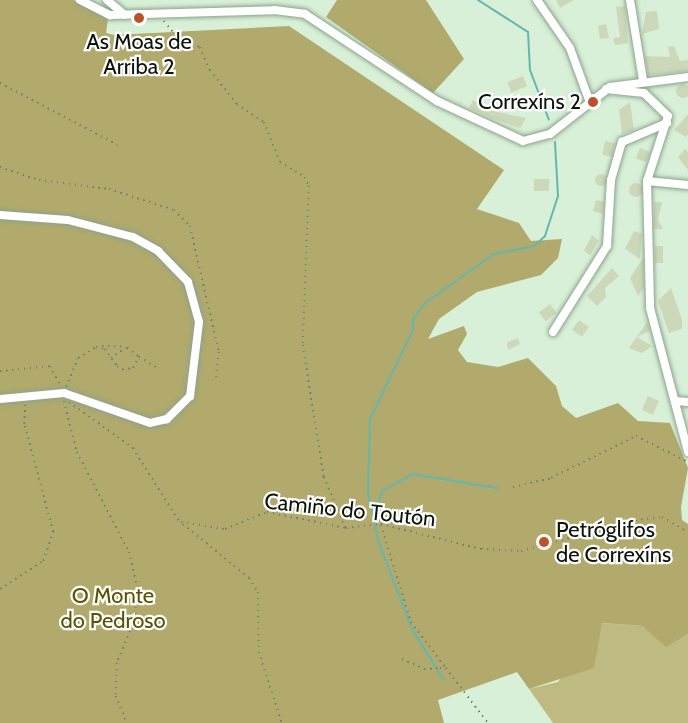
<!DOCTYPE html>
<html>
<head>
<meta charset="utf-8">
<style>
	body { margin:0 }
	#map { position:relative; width:688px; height:723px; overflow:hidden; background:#d8f0d7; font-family:Cabin,sans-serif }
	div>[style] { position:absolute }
	.green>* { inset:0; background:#bfba81 }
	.forest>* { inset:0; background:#b1aa6c }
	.stream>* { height:2px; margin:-1px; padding:0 1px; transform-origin:1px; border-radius:1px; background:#64b7ae }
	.building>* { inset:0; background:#cdd8ba; transform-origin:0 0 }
	.round { border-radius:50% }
	.path>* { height:1.5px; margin-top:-0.75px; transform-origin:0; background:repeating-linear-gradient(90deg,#728271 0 1.5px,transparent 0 6px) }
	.roads { filter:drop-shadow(0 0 2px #8ca38c) drop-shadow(0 0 2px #8ca38c) }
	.minor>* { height:8px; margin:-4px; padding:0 4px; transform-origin:4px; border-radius:4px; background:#fff }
	.dots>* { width:16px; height:16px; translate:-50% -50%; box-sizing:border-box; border:3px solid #fff; border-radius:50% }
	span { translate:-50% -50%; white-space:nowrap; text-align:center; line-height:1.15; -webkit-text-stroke:4.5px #fff; paint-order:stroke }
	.poi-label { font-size:22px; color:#0c150c }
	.right { translate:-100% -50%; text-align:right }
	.left { translate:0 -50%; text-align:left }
	.street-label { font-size:22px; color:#0c150c }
	.park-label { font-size:22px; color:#5b5303 }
</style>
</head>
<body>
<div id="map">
	<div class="green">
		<i style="clip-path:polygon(601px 623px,642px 626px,666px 646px,688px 634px,688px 723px,553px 723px,529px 689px,558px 682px)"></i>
	</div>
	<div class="forest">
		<i style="clip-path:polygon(0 0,73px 0,108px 19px,106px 33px,114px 35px,289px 26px,504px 170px,477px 209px,519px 223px,531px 241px,562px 239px,558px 258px,541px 275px,477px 292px,439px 319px,428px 339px,464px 326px,467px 334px,458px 350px,467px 362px,498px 367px,528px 358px,556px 386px,562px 406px,576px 418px,618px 403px,638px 421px,670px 423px,688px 468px,681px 507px,682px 520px,688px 524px,688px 634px,666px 647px,642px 626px,602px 623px,594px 668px,529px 689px,517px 672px,438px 700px,444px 723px,0 723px)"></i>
		<i style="clip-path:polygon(337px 0,426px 0,464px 59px,433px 93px,326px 17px)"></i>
	</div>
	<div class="stream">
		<i style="left:478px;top:0;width:59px;rotate:32.6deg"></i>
		<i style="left:528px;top:32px;width:38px;rotate:87deg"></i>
		<i style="left:530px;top:70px;width:53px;rotate:69.2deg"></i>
		<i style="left:375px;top:513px;width:23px;rotate:-72deg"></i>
		<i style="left:382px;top:491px;width:35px;rotate:-29deg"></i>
		<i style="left:413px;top:474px;width:85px;rotate:9.5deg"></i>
		<i style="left:443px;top:679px;width:59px;rotate:-121.8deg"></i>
		<i style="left:412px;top:629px;width:92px;rotate:-111deg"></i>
		<i style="left:379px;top:543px;width:51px;rotate:-102.4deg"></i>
		<i style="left:368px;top:493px;width:74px;rotate:-88.5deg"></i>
		<i style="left:370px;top:419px;width:99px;rotate:-64.2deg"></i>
		<i style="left:413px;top:330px;width:11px;rotate:-90deg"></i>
		<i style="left:413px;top:319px;width:20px;rotate:-53deg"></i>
		<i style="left:425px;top:303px;width:85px;rotate:-35.4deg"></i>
		<i style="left:494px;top:254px;width:41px;rotate:-11.3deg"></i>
		<i style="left:534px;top:246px;width:15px;rotate:-42deg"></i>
		<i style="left:545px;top:236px;width:42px;rotate:-72deg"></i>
		<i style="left:558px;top:196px;width:54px;rotate:-93.2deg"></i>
	</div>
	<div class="building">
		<i style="clip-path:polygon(556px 0,574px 0,560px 8px)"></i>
		<i style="clip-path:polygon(625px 6px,628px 43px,615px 45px,613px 38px,620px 37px,616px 7px)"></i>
		<i style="clip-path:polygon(657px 11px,659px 29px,642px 34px,646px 12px)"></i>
		<i style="clip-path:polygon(606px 24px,609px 38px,600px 39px,598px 26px)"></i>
		<i style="clip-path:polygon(674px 46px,680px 61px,688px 60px,688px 71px,648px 75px,645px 56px,670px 57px,668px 47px)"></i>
		<i style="left:523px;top:76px;width:11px;height:17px;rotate:68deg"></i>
		<i class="round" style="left:676px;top:84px;width:14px;height:14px"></i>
		<i style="clip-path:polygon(473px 100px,493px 111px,526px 118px,520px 128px,491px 118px,469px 108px)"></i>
		<i style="clip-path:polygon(630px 102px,634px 130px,622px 134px,619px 110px)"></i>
		<i style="clip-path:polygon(688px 114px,688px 134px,686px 137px,674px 130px)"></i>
		<i style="left:605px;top:141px;width:10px;height:14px;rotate:11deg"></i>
		<i style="left:640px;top:148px;width:11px;height:11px;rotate:22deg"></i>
		<i style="clip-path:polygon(685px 149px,688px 152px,688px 170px,678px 157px)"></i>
		<i class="round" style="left:595px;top:174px;width:12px;height:12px"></i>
		<i style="left:549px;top:179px;width:12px;height:15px;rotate:90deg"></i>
		<i class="round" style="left:629px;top:183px;width:14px;height:14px"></i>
		<i style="clip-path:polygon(596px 200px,604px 202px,603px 214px,593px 211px)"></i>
		<i style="clip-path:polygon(654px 202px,662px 202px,658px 220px,663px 229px,654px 229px)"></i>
		<i style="clip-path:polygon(634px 231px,642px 234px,640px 259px,625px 249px)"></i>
		<i style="clip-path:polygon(592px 235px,599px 241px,590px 255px,584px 251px)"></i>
		<i style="left:655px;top:246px;width:8px;height:17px"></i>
		<i style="clip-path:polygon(643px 258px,644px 288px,638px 296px,630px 278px)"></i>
		<i style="clip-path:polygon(612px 268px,619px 276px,605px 288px,606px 297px,597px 306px,587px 296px)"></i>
		<i style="clip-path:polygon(671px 288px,682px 320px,682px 329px,669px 333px,658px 301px)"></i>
		<i style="left:550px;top:304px;width:11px;height:14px;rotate:52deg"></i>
		<i style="left:579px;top:320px;width:12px;height:12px;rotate:35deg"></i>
		<i style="clip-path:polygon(647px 322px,650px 331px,637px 337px,652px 346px,642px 353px,629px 348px)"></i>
		<i style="clip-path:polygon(518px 338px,520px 344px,508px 350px,507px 342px)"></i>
		<i style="left:648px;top:396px;width:12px;height:15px;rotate:24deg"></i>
	</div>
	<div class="path">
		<i style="left:164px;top:21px;width:19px;rotate:51deg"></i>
		<i style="left:176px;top:36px;width:26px;rotate:25deg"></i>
		<i style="left:200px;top:47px;width:25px;rotate:67deg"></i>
		<i style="left:210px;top:70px;width:43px;rotate:51.5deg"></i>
		<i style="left:237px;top:104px;width:32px;rotate:34deg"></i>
		<i style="left:264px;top:122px;width:43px;rotate:68.2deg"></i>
		<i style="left:280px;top:162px;width:29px;rotate:31deg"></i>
		<i style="left:305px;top:177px;width:10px;rotate:66deg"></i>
		<i style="left:309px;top:186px;width:159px;rotate:92.2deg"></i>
		<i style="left:303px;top:345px;width:134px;rotate:81deg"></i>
		<i style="left:324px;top:477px;width:56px;rotate:66.7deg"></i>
		<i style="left:0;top:83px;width:133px;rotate:27.7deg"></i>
		<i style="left:0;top:167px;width:41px;rotate:18.4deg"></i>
		<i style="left:39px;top:180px;width:71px;rotate:7.3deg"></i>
		<i style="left:109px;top:189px;width:68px;rotate:17.9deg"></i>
		<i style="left:174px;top:210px;width:23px;rotate:45deg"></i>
		<i style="left:190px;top:226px;width:129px;rotate:77deg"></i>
		<i style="left:219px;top:352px;width:28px;rotate:96deg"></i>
		<i style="left:102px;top:346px;width:24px;rotate:2deg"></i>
		<i style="left:139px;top:357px;width:23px;rotate:31deg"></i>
		<i style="left:0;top:371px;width:50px;rotate:-5.7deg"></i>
		<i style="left:50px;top:366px;width:24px;rotate:62deg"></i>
		<i style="left:66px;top:387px;width:31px;rotate:-68deg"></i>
		<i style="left:78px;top:358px;width:21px;rotate:-31deg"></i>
		<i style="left:96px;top:347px;width:9px;rotate:13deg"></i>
		<i style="left:105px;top:349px;width:21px;rotate:55deg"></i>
		<i style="left:117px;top:366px;width:6px;rotate:31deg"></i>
		<i style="left:122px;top:369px;width:11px;rotate:-5deg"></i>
		<i style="left:133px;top:368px;width:13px;rotate:-67deg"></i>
		<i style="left:138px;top:356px;width:14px;rotate:-144deg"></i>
		<i style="left:127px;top:348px;width:19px;rotate:148deg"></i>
		<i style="left:64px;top:401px;width:53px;rotate:75.7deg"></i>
		<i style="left:77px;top:452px;width:113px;rotate:62.5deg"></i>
		<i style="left:129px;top:552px;width:38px;rotate:76deg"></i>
		<i style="left:138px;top:589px;width:31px;rotate:96deg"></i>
		<i style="left:135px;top:620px;width:47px;rotate:112.7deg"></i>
		<i style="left:117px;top:663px;width:33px;rotate:92deg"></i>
		<i style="left:116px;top:696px;width:29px;rotate:68deg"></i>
		<i style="left:69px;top:402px;width:79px;rotate:35.7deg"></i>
		<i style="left:133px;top:448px;width:86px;rotate:57.8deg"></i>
		<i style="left:513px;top:487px;width:39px;rotate:-13deg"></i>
		<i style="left:551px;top:478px;width:95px;rotate:-26.3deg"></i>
		<i style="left:636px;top:436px;width:58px;rotate:26.6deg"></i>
		<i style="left:181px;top:522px;width:45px;rotate:9deg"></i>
		<i style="left:225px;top:529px;width:45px;rotate:-22deg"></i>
		<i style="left:267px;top:512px;width:81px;rotate:11.4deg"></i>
		<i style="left:346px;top:528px;width:35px;rotate:-7deg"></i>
		<i style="left:381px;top:524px;width:103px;rotate:14deg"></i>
		<i style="left:481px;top:549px;width:40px;rotate:2.9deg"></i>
		<i style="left:521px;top:551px;width:118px;rotate:-15.2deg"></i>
		<i style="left:635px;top:520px;width:27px;rotate:-6deg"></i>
		<i style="left:662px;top:517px;width:30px;rotate:30deg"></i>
		<i style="left:183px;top:524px;width:85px;rotate:39.3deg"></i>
		<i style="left:249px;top:578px;width:17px;rotate:57deg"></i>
		<i style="left:258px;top:592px;width:60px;rotate:89deg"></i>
		<i style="left:259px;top:652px;width:75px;rotate:72.1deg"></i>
		<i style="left:381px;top:525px;width:102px;rotate:72.8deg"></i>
		<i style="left:411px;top:622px;width:58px;rotate:52.7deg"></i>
		<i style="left:0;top:589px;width:51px;rotate:-33.1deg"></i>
		<i style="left:43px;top:561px;width:31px;rotate:-71deg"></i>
		<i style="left:53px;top:532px;width:112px;rotate:-105deg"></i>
		<i style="left:24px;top:424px;width:19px;rotate:-87deg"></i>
		<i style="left:402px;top:659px;width:24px;rotate:24deg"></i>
		<i style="left:424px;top:669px;width:15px;rotate:-4deg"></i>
		<i style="left:440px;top:668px;width:6px"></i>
		<i style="left:446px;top:668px;width:69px;rotate:52.6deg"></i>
	</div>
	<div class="roads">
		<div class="minor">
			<i style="left:80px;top:0;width:34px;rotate:27deg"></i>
			<i style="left:110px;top:15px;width:164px;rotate:-1.7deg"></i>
			<i style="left:274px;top:10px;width:31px;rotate:7deg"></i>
			<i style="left:305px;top:14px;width:158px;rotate:33.4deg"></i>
			<i style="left:437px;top:101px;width:95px;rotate:24.9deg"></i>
			<i style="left:523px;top:141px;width:28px;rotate:-15deg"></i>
			<i style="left:550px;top:134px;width:76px;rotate:-38.1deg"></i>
			<i style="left:610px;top:87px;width:79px;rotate:-7.3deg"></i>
			<i style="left:107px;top:0;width:23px;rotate:40deg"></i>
			<i style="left:537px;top:0;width:58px;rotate:55.5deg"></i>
			<i style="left:570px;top:48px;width:55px;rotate:69.9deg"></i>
			<i style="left:630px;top:0;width:81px;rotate:80.8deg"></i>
			<i style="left:606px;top:89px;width:38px;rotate:6deg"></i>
			<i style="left:644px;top:93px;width:33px;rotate:44deg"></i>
			<i style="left:668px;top:116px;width:68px;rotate:107.9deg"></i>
			<i style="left:647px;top:181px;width:127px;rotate:88.6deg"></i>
			<i style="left:650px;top:308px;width:149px;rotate:75.2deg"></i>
			<i style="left:647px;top:181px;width:41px;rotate:5.6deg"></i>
			<i style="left:0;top:215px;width:68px;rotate:4.2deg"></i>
			<i style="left:68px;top:220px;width:67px;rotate:14.7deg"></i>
			<i style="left:133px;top:237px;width:29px;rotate:29deg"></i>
			<i style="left:158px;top:251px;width:43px;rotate:45.9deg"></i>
			<i style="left:188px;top:282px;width:41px;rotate:74.6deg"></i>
			<i style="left:199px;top:322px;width:75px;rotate:96.9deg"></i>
			<i style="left:190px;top:396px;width:33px;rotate:135deg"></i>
			<i style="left:167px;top:419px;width:17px;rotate:167deg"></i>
			<i style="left:150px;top:423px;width:91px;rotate:-160.8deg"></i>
			<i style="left:64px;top:393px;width:64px;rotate:174.6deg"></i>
			<i style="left:553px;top:332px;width:102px;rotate:-57.9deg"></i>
			<i style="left:607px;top:246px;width:66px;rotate:-86.5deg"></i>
			<i style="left:611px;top:180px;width:40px;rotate:-74deg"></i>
			<i style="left:622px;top:142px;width:49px;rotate:-22.9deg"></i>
			<i style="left:675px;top:401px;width:13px;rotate:4deg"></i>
		</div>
	</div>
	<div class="dots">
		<i style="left:139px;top:18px;background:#ba532a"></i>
		<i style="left:593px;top:102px;background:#ba532a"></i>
		<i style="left:544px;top:542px;background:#ba532a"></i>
	</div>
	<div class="poi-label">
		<span style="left:139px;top:54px">As Moas de<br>Arriba 2</span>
		<span class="right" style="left:581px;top:102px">Correxíns 2</span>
		<span class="left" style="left:556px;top:542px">Petróglifos<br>de Correxíns</span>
	</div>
	<div class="street-label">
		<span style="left:350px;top:510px;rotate:6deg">Camiño do Toutón</span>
	</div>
	<div class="park-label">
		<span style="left:113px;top:608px">O Monte<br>do Pedroso</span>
	</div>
</div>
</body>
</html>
